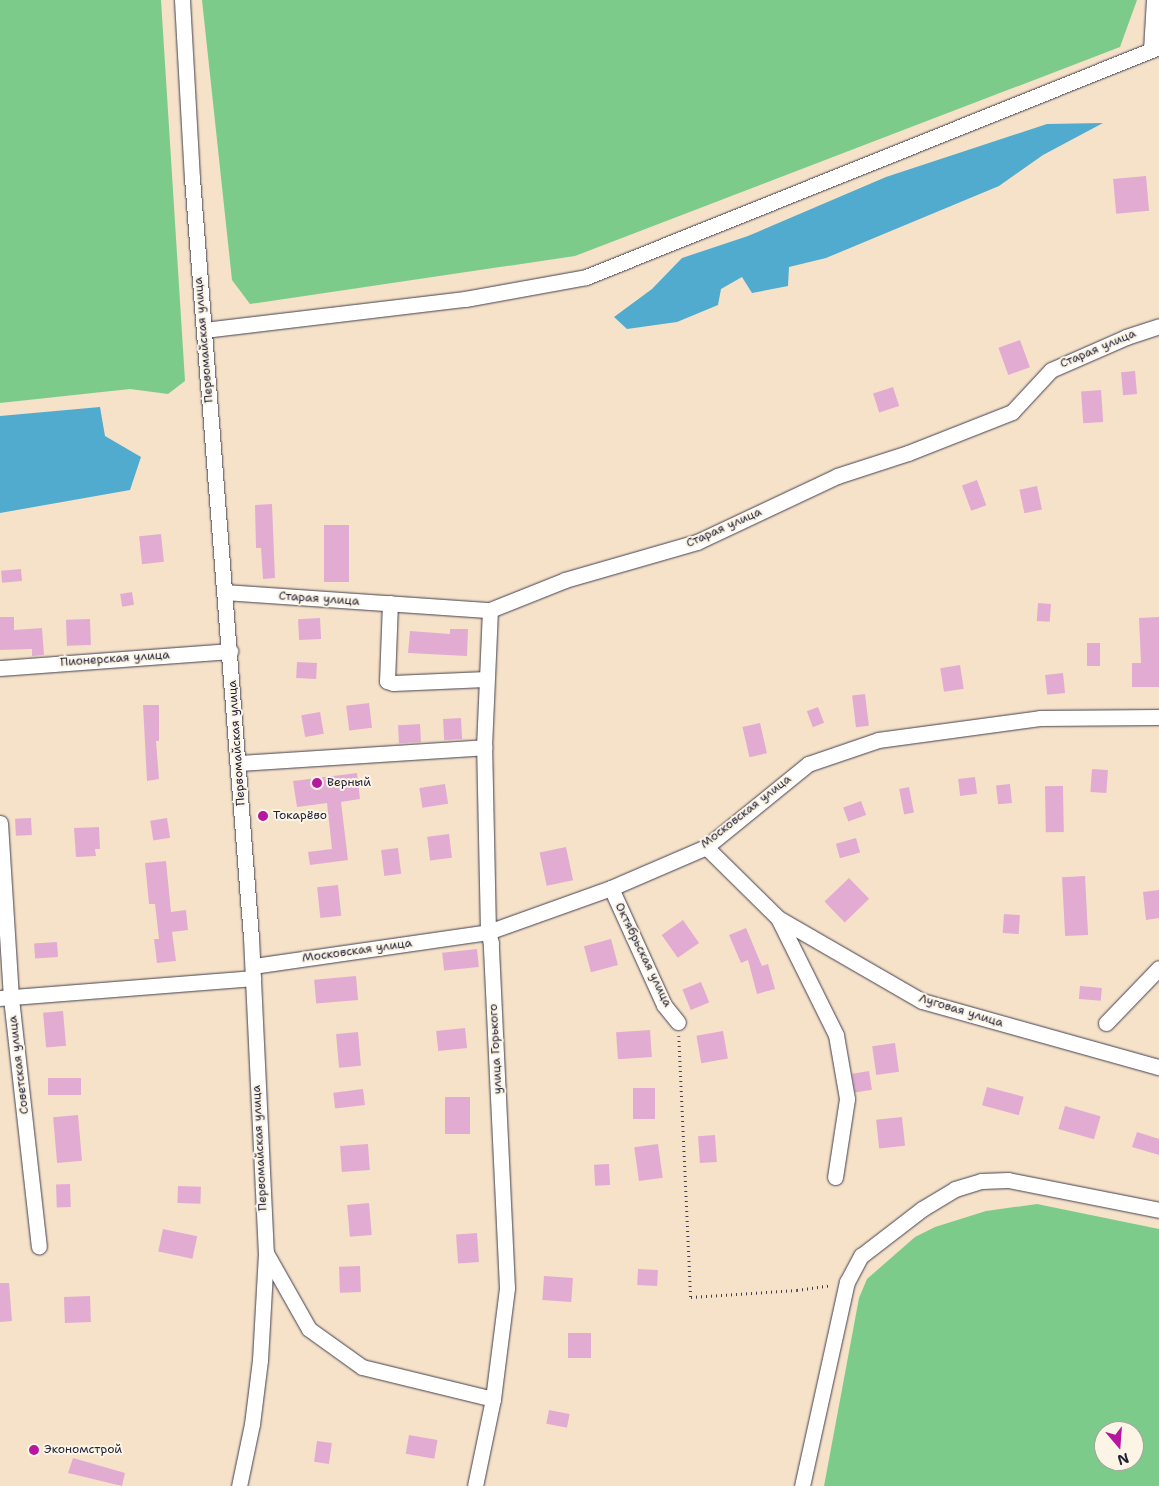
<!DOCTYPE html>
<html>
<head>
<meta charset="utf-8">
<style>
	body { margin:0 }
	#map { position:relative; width:1159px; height:1486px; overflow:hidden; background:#f6e2c8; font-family:"Shantell Sans",sans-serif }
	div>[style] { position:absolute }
	.green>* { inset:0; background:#7dcb8a }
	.water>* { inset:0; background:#51abce }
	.building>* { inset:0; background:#e2acd2; transform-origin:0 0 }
	.path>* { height:2.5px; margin-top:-1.25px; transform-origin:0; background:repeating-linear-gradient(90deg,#423f50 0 1px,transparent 0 5px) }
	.roads { filter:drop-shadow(0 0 1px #423f50) drop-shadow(0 0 1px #423f50) }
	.minor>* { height:15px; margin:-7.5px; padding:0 7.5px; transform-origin:7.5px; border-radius:7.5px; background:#fff }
	.dots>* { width:14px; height:14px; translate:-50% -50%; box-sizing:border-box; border:2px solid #fcf5e5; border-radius:50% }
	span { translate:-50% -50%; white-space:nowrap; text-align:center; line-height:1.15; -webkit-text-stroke:4px #fcf5e5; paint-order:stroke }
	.street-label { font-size:12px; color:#22223b }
	.poi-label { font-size:12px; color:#22223b }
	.left { translate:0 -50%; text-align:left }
	.north { position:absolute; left:1094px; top:1421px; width:50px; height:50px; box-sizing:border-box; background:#fcf5e5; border:1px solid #a5a1a1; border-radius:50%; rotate:162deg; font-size:14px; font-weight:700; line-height:20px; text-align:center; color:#22223b }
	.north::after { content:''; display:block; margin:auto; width:18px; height:22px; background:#b5179e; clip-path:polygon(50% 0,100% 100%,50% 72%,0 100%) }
</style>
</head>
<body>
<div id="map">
	<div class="green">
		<i style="clip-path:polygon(0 0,161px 0,185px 381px,168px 394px,130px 389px,0 403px)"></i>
		<i style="clip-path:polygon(202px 0,1137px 0,1120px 47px,575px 256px,250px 304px,232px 280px)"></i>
		<i style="clip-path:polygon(evenodd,1037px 1204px,1159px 1229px,1159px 1486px,824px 1486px,859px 1298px,867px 1279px,915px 1237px,935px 1227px,986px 1211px,1037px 1204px,1104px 1431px,1134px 1431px,1134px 1461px,1104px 1461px,1104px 1431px)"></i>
	</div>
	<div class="water">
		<i style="clip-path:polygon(1103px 123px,1043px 155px,999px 186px,826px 258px,789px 267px,788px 286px,752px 293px,742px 277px,721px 289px,718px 305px,677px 322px,627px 329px,614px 317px,652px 289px,682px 258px,748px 236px,886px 177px,1047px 124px)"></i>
		<i style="clip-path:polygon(100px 407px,105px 436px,141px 457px,130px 490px,0 513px,0 416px)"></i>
	</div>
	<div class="building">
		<i style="left:1146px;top:176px;width:35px;height:33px;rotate:85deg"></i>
		<i style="left:1020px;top:340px;width:29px;height:23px;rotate:70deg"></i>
		<i style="left:1135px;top:371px;width:23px;height:14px;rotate:85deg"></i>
		<i style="left:893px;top:387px;width:20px;height:21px;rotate:72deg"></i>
		<i style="left:1101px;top:390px;width:32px;height:20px;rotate:86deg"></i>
		<i style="left:977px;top:480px;width:27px;height:16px;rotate:70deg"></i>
		<i style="left:1037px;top:486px;width:24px;height:18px;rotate:78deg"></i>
		<i style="clip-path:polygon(272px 504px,275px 578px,263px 579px,261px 548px,256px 548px,255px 505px)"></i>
		<i style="left:324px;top:525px;width:25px;height:57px"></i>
		<i style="left:161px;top:534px;width:28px;height:22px;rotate:84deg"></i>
		<i style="left:21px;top:569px;width:12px;height:20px;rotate:85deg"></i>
		<i style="left:132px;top:592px;width:13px;height:12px;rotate:81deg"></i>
		<i style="left:1038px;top:603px;width:13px;height:18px;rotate:4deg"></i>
		<i style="clip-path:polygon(0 617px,14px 617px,14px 630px,42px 628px,44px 655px,32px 656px,32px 649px,0 650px)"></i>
		<i style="clip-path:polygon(1159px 617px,1159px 687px,1132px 687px,1132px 663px,1141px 663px,1139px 618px)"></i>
		<i style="left:320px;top:618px;width:21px;height:22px;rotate:87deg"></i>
		<i style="left:90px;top:619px;width:26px;height:24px;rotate:88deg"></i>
		<i style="clip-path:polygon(450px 629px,468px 629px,467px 656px,408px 653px,410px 631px,450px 634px)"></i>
		<i style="left:1087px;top:643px;width:13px;height:23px"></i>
		<i style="left:297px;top:662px;width:20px;height:16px;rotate:3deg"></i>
		<i style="left:960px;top:665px;width:24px;height:20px;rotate:81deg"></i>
		<i style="left:1063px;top:673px;width:20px;height:18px;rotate:84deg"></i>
		<i style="left:865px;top:694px;width:32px;height:13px;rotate:83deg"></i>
		<i style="left:369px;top:703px;width:25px;height:23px;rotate:83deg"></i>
		<i style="clip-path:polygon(143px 705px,159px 705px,159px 741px,156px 741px,159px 779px,147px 781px)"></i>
		<i style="left:818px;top:707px;width:17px;height:12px;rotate:69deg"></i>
		<i style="left:320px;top:712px;width:22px;height:19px;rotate:80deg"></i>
		<i style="left:461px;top:718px;width:21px;height:18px;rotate:87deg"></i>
		<i style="left:760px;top:723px;width:31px;height:18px;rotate:77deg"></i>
		<i style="left:420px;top:724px;width:18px;height:22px;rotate:87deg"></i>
		<i style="left:1092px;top:769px;width:16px;height:23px;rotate:4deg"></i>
		<i style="clip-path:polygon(357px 773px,360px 799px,341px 802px,348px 860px,310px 865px,308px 852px,332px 849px,327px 803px,297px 807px,293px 781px)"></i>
		<i style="left:975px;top:777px;width:17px;height:17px;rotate:83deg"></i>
		<i style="left:445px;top:784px;width:20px;height:26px;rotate:81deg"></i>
		<i style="left:1010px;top:784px;width:19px;height:14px;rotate:84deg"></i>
		<i style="left:1063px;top:786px;width:46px;height:18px;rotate:89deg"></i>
		<i style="left:909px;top:787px;width:26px;height:10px;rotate:79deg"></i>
		<i style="left:861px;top:801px;width:15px;height:19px;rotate:70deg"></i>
		<i style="left:31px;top:818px;width:17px;height:16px;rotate:87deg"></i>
		<i style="left:167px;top:818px;width:20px;height:17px;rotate:81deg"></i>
		<i style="clip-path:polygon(99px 827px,100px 849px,95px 849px,96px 856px,76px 857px,74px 828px)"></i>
		<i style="left:449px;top:834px;width:24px;height:22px;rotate:83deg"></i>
		<i style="left:856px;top:838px;width:15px;height:21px;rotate:74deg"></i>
		<i style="left:566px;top:847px;width:34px;height:27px;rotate:78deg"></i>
		<i style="left:398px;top:848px;width:26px;height:17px;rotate:83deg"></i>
		<i style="clip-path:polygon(166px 861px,171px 912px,186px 910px,188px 930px,172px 932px,176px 961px,157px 963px,154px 939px,159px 939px,155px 904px,149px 904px,145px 863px)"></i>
		<i style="left:1085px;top:876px;width:59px;height:23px;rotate:87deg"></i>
		<i style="left:849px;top:878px;width:29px;height:34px;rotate:46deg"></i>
		<i style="left:338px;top:885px;width:31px;height:21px;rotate:84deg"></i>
		<i style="clip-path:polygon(1159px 890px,1159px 918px,1146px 920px,1143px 892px)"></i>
		<i style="left:1004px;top:914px;width:16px;height:19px;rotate:4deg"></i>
		<i style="left:683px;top:920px;width:28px;height:26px;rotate:55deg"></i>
		<i style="clip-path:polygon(746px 928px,762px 966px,768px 964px,775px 989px,757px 994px,748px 960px,741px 963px,729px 935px)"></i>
		<i style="left:611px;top:939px;width:27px;height:28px;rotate:75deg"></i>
		<i style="left:57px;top:942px;width:15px;height:23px;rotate:86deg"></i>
		<i style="left:477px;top:949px;width:18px;height:35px;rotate:84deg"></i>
		<i style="left:356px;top:976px;width:24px;height:42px;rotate:85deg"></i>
		<i style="left:701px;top:982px;width:22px;height:20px;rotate:68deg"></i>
		<i style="left:1080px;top:986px;width:22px;height:13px;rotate:5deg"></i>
		<i style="left:63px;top:1011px;width:35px;height:20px;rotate:85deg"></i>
		<i style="left:465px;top:1028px;width:20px;height:29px;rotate:84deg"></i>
		<i style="left:650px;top:1030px;width:27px;height:34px;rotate:86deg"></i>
		<i style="left:723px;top:1031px;width:28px;height:27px;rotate:80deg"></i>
		<i style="left:358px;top:1032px;width:34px;height:22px;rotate:85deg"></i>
		<i style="left:895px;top:1043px;width:29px;height:23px;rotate:82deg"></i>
		<i style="left:869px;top:1071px;width:19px;height:17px;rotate:81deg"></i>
		<i style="left:81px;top:1078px;width:17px;height:33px;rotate:90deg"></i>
		<i style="left:987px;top:1087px;width:38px;height:19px;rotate:15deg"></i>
		<i style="left:633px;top:1088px;width:22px;height:31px"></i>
		<i style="left:363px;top:1089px;width:16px;height:30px;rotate:83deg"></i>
		<i style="left:445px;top:1097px;width:25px;height:37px"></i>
		<i style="left:1065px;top:1106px;width:37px;height:24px;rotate:16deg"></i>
		<i style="left:78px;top:1115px;width:46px;height:25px;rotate:85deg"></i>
		<i style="left:902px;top:1117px;width:29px;height:26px;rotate:84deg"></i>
		<i style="clip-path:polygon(1137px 1132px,1159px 1139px,1159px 1155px,1132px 1147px)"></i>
		<i style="left:715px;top:1135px;width:27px;height:17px;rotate:86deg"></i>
		<i style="left:368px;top:1144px;width:26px;height:28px;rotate:86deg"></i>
		<i style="left:658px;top:1144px;width:34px;height:24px;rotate:82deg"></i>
		<i style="left:609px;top:1164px;width:21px;height:15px;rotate:87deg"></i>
		<i style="left:70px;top:1184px;width:23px;height:14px;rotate:88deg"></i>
		<i style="left:178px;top:1186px;width:23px;height:17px;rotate:2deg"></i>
		<i style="left:369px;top:1203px;width:32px;height:22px;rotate:85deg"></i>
		<i style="left:163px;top:1229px;width:35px;height:23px;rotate:12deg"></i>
		<i style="left:477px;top:1233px;width:29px;height:21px;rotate:86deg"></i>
		<i style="left:360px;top:1266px;width:26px;height:21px;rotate:88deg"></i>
		<i style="left:638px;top:1269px;width:20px;height:16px;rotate:3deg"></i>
		<i style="left:544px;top:1276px;width:29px;height:24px;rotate:4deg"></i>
		<i style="clip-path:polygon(0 1283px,9px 1283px,12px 1321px,0 1322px)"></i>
		<i style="left:90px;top:1296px;width:26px;height:26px;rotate:88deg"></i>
		<i style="left:568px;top:1333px;width:23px;height:25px"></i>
		<i style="left:549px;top:1410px;width:21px;height:14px;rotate:11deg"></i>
		<i style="left:409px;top:1435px;width:29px;height:19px;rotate:10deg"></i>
		<i style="left:317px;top:1441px;width:15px;height:21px;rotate:8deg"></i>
		<i style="clip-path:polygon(73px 1458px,125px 1473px,122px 1486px,68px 1473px)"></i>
	</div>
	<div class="path">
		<i style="left:679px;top:1036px;width:261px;rotate:87.4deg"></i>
		<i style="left:691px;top:1297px;width:106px;rotate:-3.8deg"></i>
		<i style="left:797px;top:1290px;width:34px;rotate:-8deg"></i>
	</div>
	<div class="roads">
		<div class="minor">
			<i style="left:182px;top:0;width:178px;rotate:86.8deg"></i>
			<i style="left:192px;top:178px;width:761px;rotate:85.56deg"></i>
			<i style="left:251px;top:937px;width:316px;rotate:87.3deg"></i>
			<i style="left:266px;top:1253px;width:107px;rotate:93.2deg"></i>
			<i style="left:260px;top:1360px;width:64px;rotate:97.1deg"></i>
			<i style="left:252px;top:1424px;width:63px;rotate:101.8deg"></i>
			<i style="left:1151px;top:50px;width:50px;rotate:-86.6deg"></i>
			<i style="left:204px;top:330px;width:263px;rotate:-6.8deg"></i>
			<i style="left:465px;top:299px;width:123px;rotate:-10.3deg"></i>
			<i style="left:586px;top:277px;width:617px;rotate:-21.87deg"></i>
			<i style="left:224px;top:592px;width:267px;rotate:3.9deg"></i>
			<i style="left:490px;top:610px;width:81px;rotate:-21.8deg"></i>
			<i style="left:565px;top:580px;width:137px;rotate:-16.1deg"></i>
			<i style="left:697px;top:542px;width:155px;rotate:-25.2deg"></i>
			<i style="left:837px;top:476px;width:75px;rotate:-17.9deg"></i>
			<i style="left:908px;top:453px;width:112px;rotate:-21.5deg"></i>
			<i style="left:1012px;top:412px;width:57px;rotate:-47.1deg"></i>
			<i style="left:1051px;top:370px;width:82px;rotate:-23.7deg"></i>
			<i style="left:1126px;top:337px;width:35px;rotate:-18deg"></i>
			<i style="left:390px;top:603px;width:78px;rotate:92.2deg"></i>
			<i style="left:387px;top:681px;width:6px;rotate:18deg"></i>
			<i style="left:393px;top:683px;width:93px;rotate:-2.5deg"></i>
			<i style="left:0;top:668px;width:231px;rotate:-4.2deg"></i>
			<i style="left:239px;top:763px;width:246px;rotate:-3.7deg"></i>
			<i style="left:0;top:823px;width:175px;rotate:86.4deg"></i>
			<i style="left:11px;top:998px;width:250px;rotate:83.6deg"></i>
			<i style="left:706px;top:847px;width:101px;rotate:44.6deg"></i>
			<i style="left:778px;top:918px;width:131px;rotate:63.6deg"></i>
			<i style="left:836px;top:1035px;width:65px;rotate:80.2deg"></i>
			<i style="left:847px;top:1099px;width:79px;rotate:98.7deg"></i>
			<i style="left:611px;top:888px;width:128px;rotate:65.6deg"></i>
			<i style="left:664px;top:1005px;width:22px;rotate:51deg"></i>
			<i style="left:778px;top:918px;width:166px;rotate:30deg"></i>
			<i style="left:922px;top:1001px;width:246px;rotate:15.6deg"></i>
			<i style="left:253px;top:966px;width:237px;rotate:-8.2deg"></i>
			<i style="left:488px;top:932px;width:131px;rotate:-19.7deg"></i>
			<i style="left:611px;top:888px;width:103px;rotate:-23.3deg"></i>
			<i style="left:706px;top:847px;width:132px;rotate:-39.1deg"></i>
			<i style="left:808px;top:764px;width:74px;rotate:-18.9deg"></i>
			<i style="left:878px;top:740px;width:163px;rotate:-7.7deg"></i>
			<i style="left:1040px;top:718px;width:119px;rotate:-0.5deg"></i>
			<i style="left:0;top:998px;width:254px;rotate:-4.5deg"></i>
			<i style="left:1106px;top:1023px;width:76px;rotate:-46.1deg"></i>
			<i style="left:266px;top:1253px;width:87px;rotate:60.5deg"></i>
			<i style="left:309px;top:1329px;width:65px;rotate:35.6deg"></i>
			<i style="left:362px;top:1367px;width:135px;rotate:13.7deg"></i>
			<i style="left:475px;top:1486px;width:89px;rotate:-78.3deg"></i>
			<i style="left:493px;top:1399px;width:112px;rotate:-82.8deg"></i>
			<i style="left:507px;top:1288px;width:345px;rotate:-92.7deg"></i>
			<i style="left:491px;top:943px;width:11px;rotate:-105deg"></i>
			<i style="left:488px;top:932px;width:185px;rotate:-91.2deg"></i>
			<i style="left:484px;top:747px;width:137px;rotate:-87.5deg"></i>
			<i style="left:802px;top:1486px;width:209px;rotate:-77.6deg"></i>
			<i style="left:847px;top:1282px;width:30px;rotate:-62deg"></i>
			<i style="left:861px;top:1256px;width:77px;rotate:-37.6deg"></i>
			<i style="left:922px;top:1209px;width:39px;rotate:-31deg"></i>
			<i style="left:955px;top:1189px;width:27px;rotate:-17deg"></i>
			<i style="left:981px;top:1181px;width:27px;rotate:-2deg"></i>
			<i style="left:1008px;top:1180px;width:154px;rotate:11.2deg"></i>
		</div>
	</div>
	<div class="dots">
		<i style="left:317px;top:783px;background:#b5179e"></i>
		<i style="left:263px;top:816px;background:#b5179e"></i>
		<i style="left:34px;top:1450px;background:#b5179e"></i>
	</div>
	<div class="street-label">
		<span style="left:204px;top:340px;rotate:-95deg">Первомайская улица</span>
		<span style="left:1098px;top:349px;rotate:-23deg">Старая улица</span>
		<span style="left:724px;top:528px;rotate:-24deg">Старая улица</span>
		<span style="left:319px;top:599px;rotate:4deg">Старая улица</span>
		<span style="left:115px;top:659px;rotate:-4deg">Пионерская улица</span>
		<span style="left:237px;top:743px;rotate:-94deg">Первомайская улица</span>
		<span style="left:746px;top:812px;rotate:-38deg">Московская улица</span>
		<span style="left:357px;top:951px;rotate:-8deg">Московская улица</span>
		<span style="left:643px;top:955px;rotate:64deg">Октябрьская улица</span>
		<span style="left:961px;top:1011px;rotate:17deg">Луговая улица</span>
		<span style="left:496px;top:1049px;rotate:-93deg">улица Горького</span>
		<span style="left:19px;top:1065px;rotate:-97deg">Советская улица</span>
		<span style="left:260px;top:1148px;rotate:-93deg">Первомайская улица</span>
	</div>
	<div class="poi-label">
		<span class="left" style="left:327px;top:783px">Верный</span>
		<span class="left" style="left:273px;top:816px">Токарёво</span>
		<span class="left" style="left:44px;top:1450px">Экономстрой</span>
	</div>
	<div class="north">N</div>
</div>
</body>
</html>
